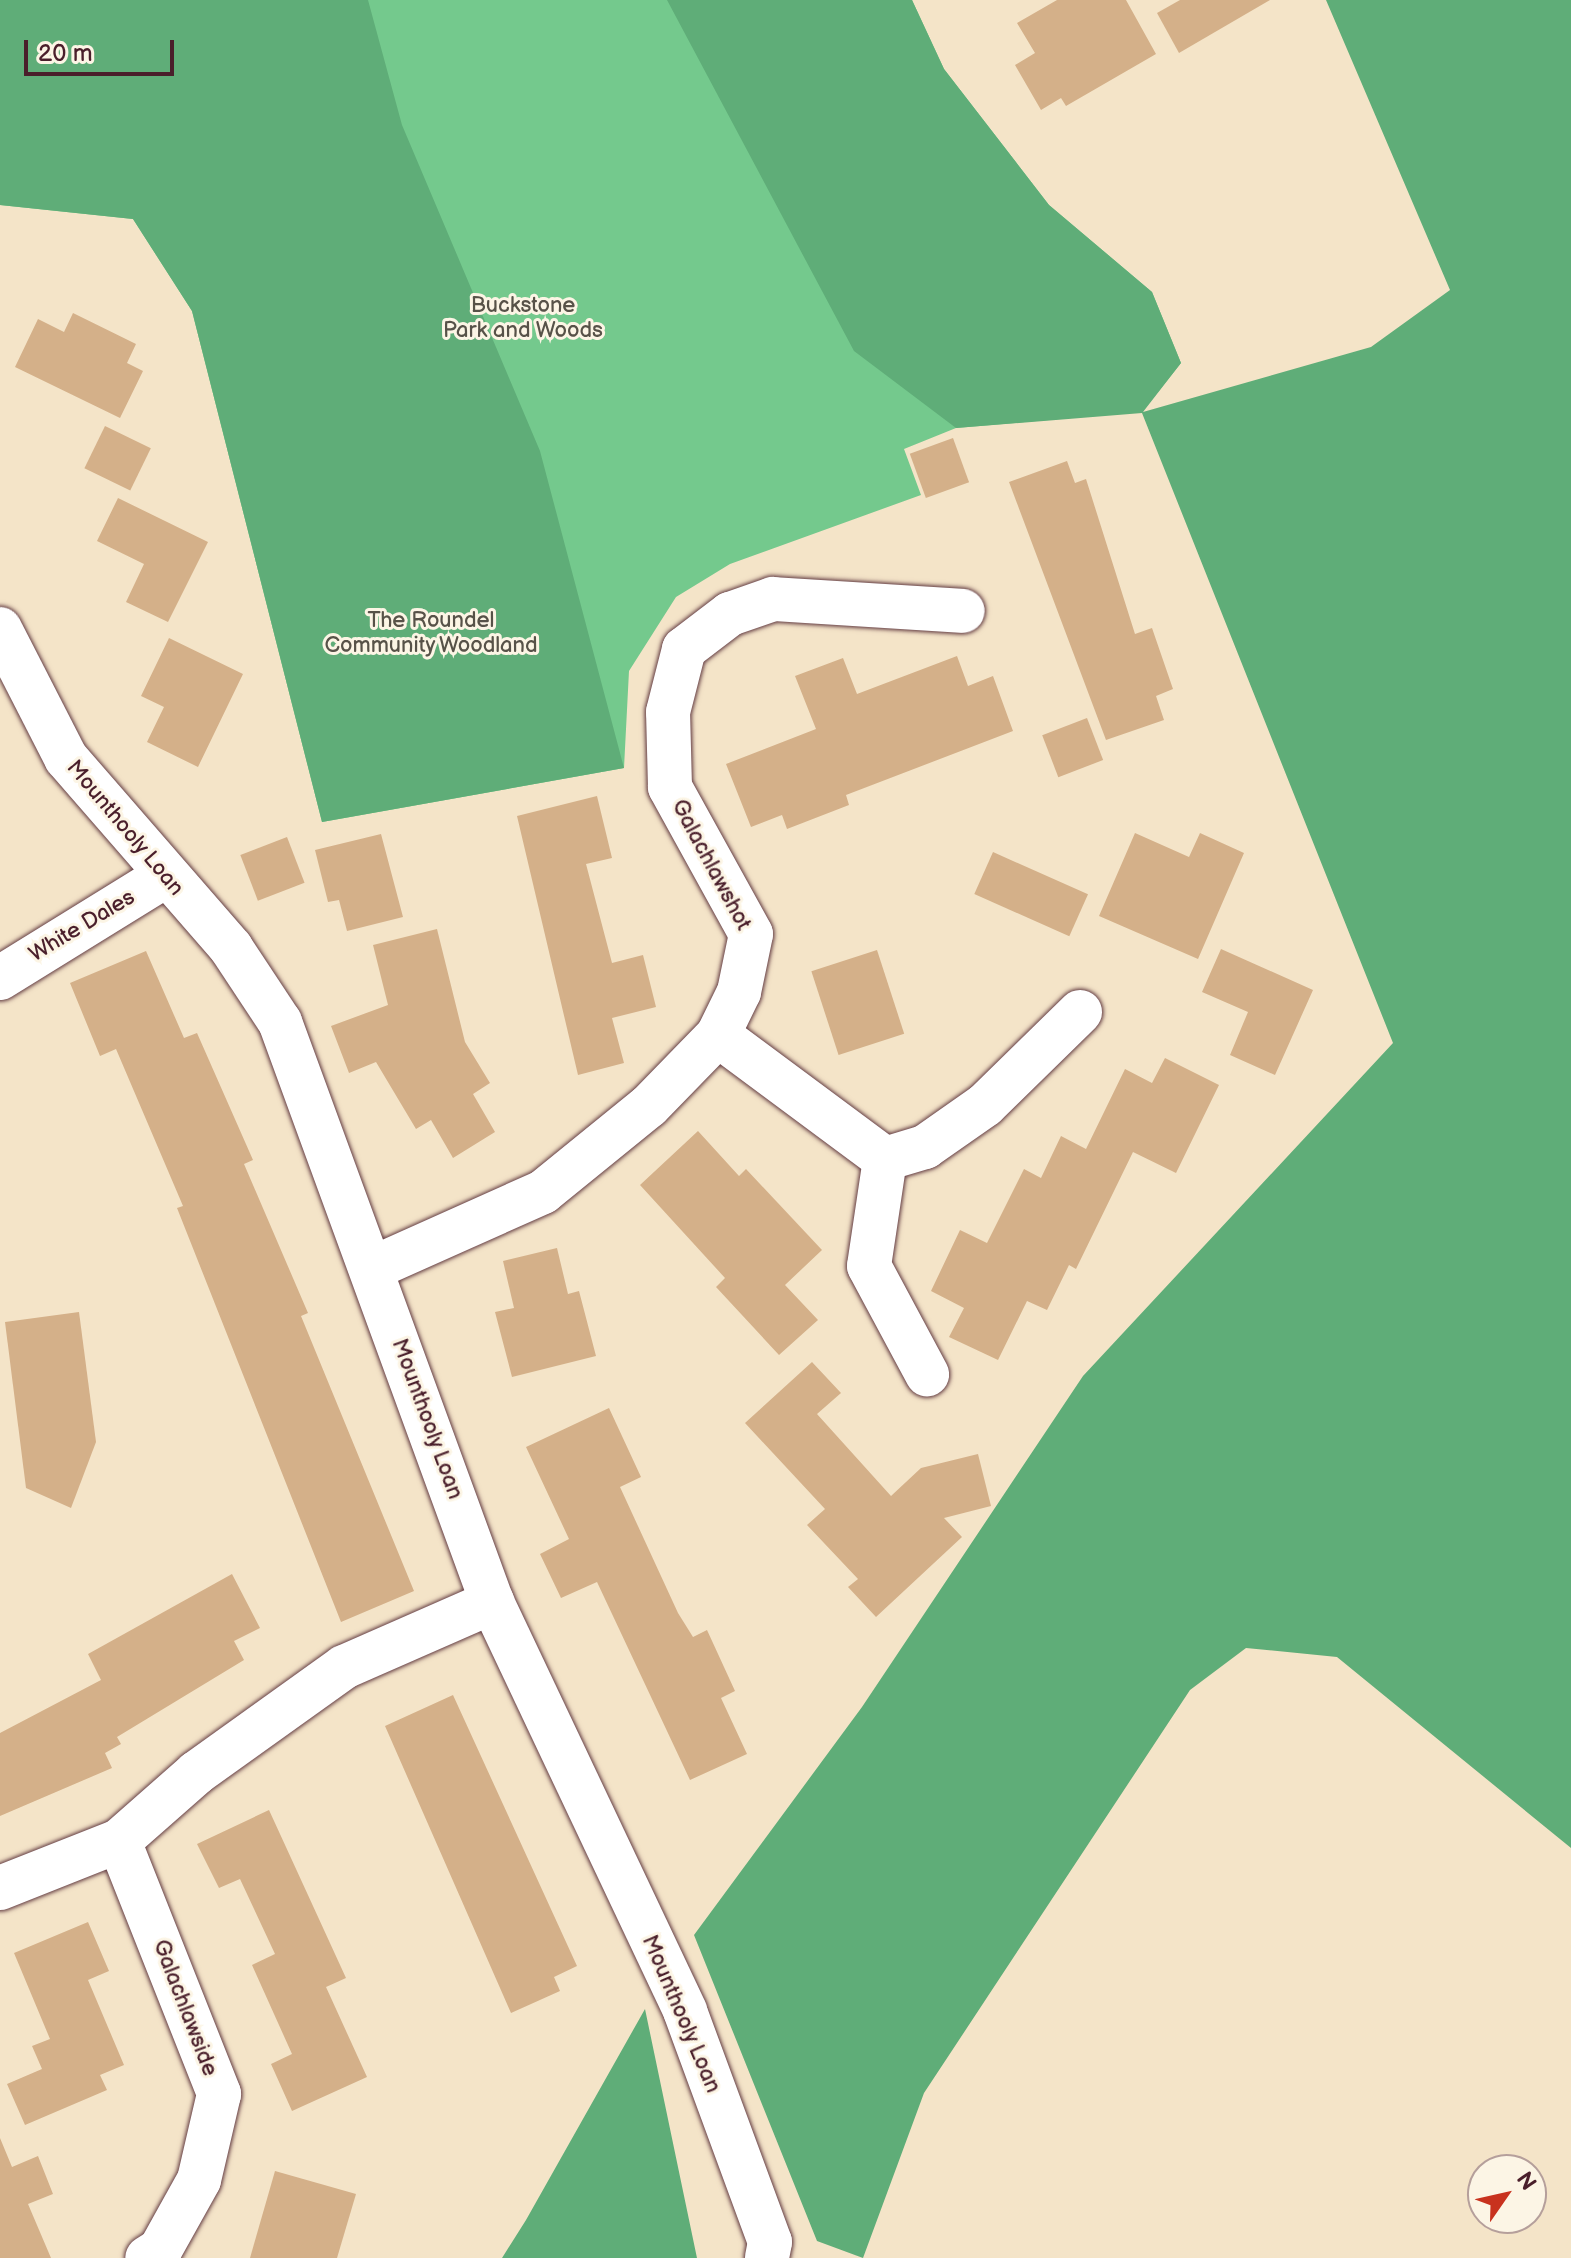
<!DOCTYPE html>
<html>
<head>
<meta charset="utf-8">
<style>
	body { margin:0 }
	#map { position:relative; width:1571px; height:2258px; overflow:hidden; background:#f4e4c8; font-family:"Balsamiq Sans",sans-serif }
	div>[style] { position:absolute }
	.green>* { inset:0; background:#74c98d }
	.forest>* { inset:0; background:#5fad78 }
	.building>* { inset:0; background:#d4b089; transform-origin:0 0 }
	.roads { filter:drop-shadow(0 0 2px #643d43) drop-shadow(0 0 2px #643d43) }
	.minor>* { height:44px; margin:-22px; padding:0 22px; transform-origin:22px; border-radius:22px; background:#fff }
	span { translate:-50% -50%; white-space:nowrap; text-align:center; line-height:1.15; -webkit-text-stroke:6px #fcf5e5; paint-order:stroke }
	.park-label { font-size:22px; color:#575248 }
	.street-label { font-size:22px; color:#4a1f2b }
	.north { position:absolute; left:1467px; top:2154px; width:80px; height:80px; box-sizing:border-box; background:#fcf5e5; border:2px solid #b59f9b; border-radius:50%; rotate:56deg; font-size:22px; font-weight:700; line-height:32px; text-align:center; color:#4a1f2b }
	.north::after { content:''; display:block; margin:auto; width:28px; height:36px; background:#c8321e; clip-path:polygon(50% 0,100% 100%,50% 72%,0 100%) }
	.scale { position:absolute; left:24px; top:40px; width:150px; height:36px; box-sizing:border-box; border:4px solid #4a1f2b; border-top:0; padding-left:10px; font-size:24px; line-height:28px; white-space:nowrap; color:#4a1f2b; -webkit-text-stroke:6px #fcf5e5; paint-order:stroke }
</style>
</head>
<body>
<div id="map">
	<div class="green">
		<i style="clip-path:polygon(0 0,912px 0,944px 69px,1049px 205px,1152px 292px,1181px 363px,1142px 412px,956px 428px,904px 449px,921px 495px,730px 564px,676px 597px,629px 671px,624px 768px,322px 822px,192px 311px,133px 219px,0 205px)"></i>
	</div>
	<div class="forest">
		<i style="clip-path:polygon(0 0,368px 0,402px 125px,540px 451px,624px 768px,322px 822px,192px 311px,133px 219px,0 205px)"></i>
		<i style="clip-path:polygon(667px 0,912px 0,944px 69px,1049px 205px,1152px 292px,1181px 363px,1143px 412px,1371px 347px,1450px 290px,1326px 0,1571px 0,1571px 1848px,1337px 1657px,1246px 1648px,1190px 1690px,924px 2093px,863px 2258px,817px 2241px,694px 1935px,862px 1707px,1083px 1376px,1393px 1043px,1142px 413px,956px 428px,854px 351px)"></i>
		<i style="clip-path:polygon(645px 2009px,697px 2258px,502px 2258px,526px 2220px)"></i>
	</div>
	<div class="building">
		<i style="clip-path:polygon(1057px 0,1126px 0,1156px 54px,1066px 106px,1061px 98px,1041px 110px,1015px 65px,1035px 53px,1017px 23px)"></i>
		<i style="clip-path:polygon(1180px 0,1270px 0,1179px 53px,1157px 13px)"></i>
		<i style="clip-path:polygon(73px 313px,136px 344px,127px 363px,143px 371px,120px 418px,15px 367px,38px 319px,64px 332px)"></i>
		<i style="left:105px;top:426px;width:51px;height:47px;rotate:26deg"></i>
		<i style="left:953px;top:438px;width:47px;height:46px;rotate:70deg"></i>
		<i style="clip-path:polygon(1067px 461px,1075px 483px,1086px 479px,1135px 634px,1152px 628px,1173px 689px,1156px 696px,1164px 720px,1106px 740px,1009px 482px)"></i>
		<i style="clip-path:polygon(118px 498px,208px 542px,168px 622px,126px 602px,144px 564px,97px 541px)"></i>
		<i style="clip-path:polygon(169px 638px,243px 674px,198px 767px,147px 742px,164px 707px,141px 696px)"></i>
		<i style="clip-path:polygon(957px 656px,968px 686px,993px 676px,1013px 731px,846px 795px,849px 805px,787px 829px,782px 815px,751px 827px,726px 764px,816px 729px,795px 676px,843px 658px,857px 694px)"></i>
		<i style="left:1087px;top:718px;width:45px;height:48px;rotate:69deg"></i>
		<i style="clip-path:polygon(597px 796px,612px 858px,586px 864px,612px 963px,643px 955px,656px 1007px,612px 1018px,624px 1063px,578px 1075px,517px 816px)"></i>
		<i style="clip-path:polygon(1135px 833px,1189px 857px,1200px 833px,1244px 853px,1198px 959px,1099px 916px)"></i>
		<i style="clip-path:polygon(381px 834px,403px 917px,347px 931px,339px 900px,328px 902px,315px 850px)"></i>
		<i style="left:287px;top:837px;width:49px;height:50px;rotate:69deg"></i>
		<i style="left:993px;top:852px;width:104px;height:46px;rotate:24deg"></i>
		<i style="clip-path:polygon(437px 929px,465px 1042px,490px 1083px,473px 1094px,495px 1132px,453px 1158px,431px 1120px,416px 1129px,376px 1062px,349px 1073px,331px 1026px,388px 1005px,373px 945px)"></i>
		<i style="clip-path:polygon(1221px 949px,1313px 990px,1275px 1075px,1230px 1055px,1248px 1012px,1202px 992px)"></i>
		<i style="left:877px;top:950px;width:88px;height:69px;rotate:72deg"></i>
		<i style="clip-path:polygon(146px 951px,184px 1038px,197px 1033px,253px 1160px,244px 1164px,308px 1313px,301px 1316px,414px 1591px,341px 1622px,177px 1208px,183px 1206px,116px 1049px,100px 1056px,70px 983px)"></i>
		<i style="clip-path:polygon(1165px 1058px,1219px 1085px,1176px 1173px,1133px 1152px,1076px 1269px,1069px 1265px,1047px 1310px,1027px 1301px,998px 1360px,949px 1337px,964px 1308px,931px 1291px,960px 1230px,987px 1243px,1024px 1169px,1041px 1178px,1061px 1136px,1086px 1149px,1125px 1069px,1152px 1083px)"></i>
		<i style="clip-path:polygon(698px 1131px,739px 1176px,746px 1169px,822px 1250px,785px 1285px,818px 1320px,779px 1355px,716px 1287px,725px 1278px,640px 1185px)"></i>
		<i style="clip-path:polygon(557px 1248px,568px 1294px,579px 1291px,596px 1356px,512px 1377px,495px 1312px,514px 1308px,503px 1261px)"></i>
		<i style="clip-path:polygon(79px 1312px,96px 1442px,71px 1508px,26px 1488px,5px 1322px)"></i>
		<i style="clip-path:polygon(812px 1362px,841px 1393px,817px 1414px,891px 1496px,921px 1468px,978px 1454px,991px 1506px,944px 1518px,962px 1537px,876px 1617px,848px 1587px,858px 1579px,807px 1525px,825px 1509px,745px 1423px)"></i>
		<i style="clip-path:polygon(609px 1408px,641px 1477px,620px 1487px,678px 1613px,693px 1637px,707px 1630px,735px 1691px,721px 1698px,747px 1754px,690px 1780px,597px 1582px,561px 1598px,540px 1554px,569px 1539px,526px 1447px)"></i>
		<i style="clip-path:polygon(232px 1574px,260px 1628px,234px 1641px,244px 1660px,117px 1737px,121px 1744px,105px 1753px,112px 1768px,0 1816px,0 1733px,101px 1680px,88px 1654px)"></i>
		<i style="clip-path:polygon(453px 1695px,577px 1966px,554px 1977px,560px 1991px,511px 2013px,385px 1726px)"></i>
		<i style="clip-path:polygon(269px 1810px,346px 1978px,326px 1987px,367px 2077px,292px 2111px,271px 2064px,292px 2054px,252px 1965px,275px 1954px,240px 1879px,219px 1888px,197px 1844px)"></i>
		<i style="clip-path:polygon(88px 1922px,109px 1971px,88px 1980px,124px 2065px,100px 2075px,107px 2090px,25px 2125px,7px 2084px,42px 2069px,32px 2046px,50px 2039px,14px 1953px)"></i>
		<i style="clip-path:polygon(0 2138px,12px 2167px,38px 2156px,53px 2194px,28px 2204px,51px 2258px,0 2258px)"></i>
		<i style="clip-path:polygon(275px 2171px,356px 2194px,337px 2258px,250px 2258px)"></i>
	</div>
	<div class="roads">
		<div class="minor">
			<i style="left:0;top:629px;width:145px;rotate:62.9deg"></i>
			<i style="left:66px;top:758px;width:252px;rotate:49deg"></i>
			<i style="left:231px;top:948px;width:89px;rotate:56.5deg"></i>
			<i style="left:280px;top:1022px;width:618px;rotate:69.92deg"></i>
			<i style="left:492px;top:1602px;width:452px;rotate:64.7deg"></i>
			<i style="left:685px;top:2011px;width:246px;rotate:69.8deg"></i>
			<i style="left:770px;top:2242px;width:16px;rotate:101deg"></i>
			<i style="left:0;top:978px;width:194px;rotate:-31.7deg"></i>
			<i style="left:718px;top:1035px;width:208px;rotate:36.6deg"></i>
			<i style="left:885px;top:1159px;width:42px;rotate:-16.7deg"></i>
			<i style="left:925px;top:1147px;width:73px;rotate:-35deg"></i>
			<i style="left:985px;top:1105px;width:133px;rotate:-44.4deg"></i>
			<i style="left:885px;top:1159px;width:108px;rotate:98.5deg"></i>
			<i style="left:869px;top:1266px;width:123px;rotate:61.8deg"></i>
			<i style="left:373px;top:1268px;width:186px;rotate:-24.1deg"></i>
			<i style="left:543px;top:1192px;width:136px;rotate:-39.1deg"></i>
			<i style="left:649px;top:1106px;width:99px;rotate:-45.8deg"></i>
			<i style="left:718px;top:1035px;width:48px;rotate:-64deg"></i>
			<i style="left:739px;top:992px;width:59px;rotate:-78.3deg"></i>
			<i style="left:751px;top:934px;width:168px;rotate:-118.9deg"></i>
			<i style="left:670px;top:787px;width:75px;rotate:-91.5deg"></i>
			<i style="left:668px;top:712px;width:65px;rotate:-75.7deg"></i>
			<i style="left:684px;top:649px;width:58px;rotate:-37.3deg"></i>
			<i style="left:730px;top:614px;width:46px;rotate:-19.2deg"></i>
			<i style="left:773px;top:599px;width:190px;rotate:3.6deg"></i>
			<i style="left:119px;top:1841px;width:272px;rotate:68.4deg"></i>
			<i style="left:219px;top:2094px;width:88px;rotate:103.1deg"></i>
			<i style="left:199px;top:2180px;width:80px;rotate:119.1deg"></i>
			<i style="left:160px;top:2250px;width:15px;rotate:148deg"></i>
			<i style="left:0;top:1888px;width:128px;rotate:-21.6deg"></i>
			<i style="left:119px;top:1841px;width:103px;rotate:-41.4deg"></i>
			<i style="left:196px;top:1773px;width:182px;rotate:-35.6deg"></i>
			<i style="left:344px;top:1667px;width:162px;rotate:-23.7deg"></i>
		</div>
	</div>
	<div class="park-label">
		<span style="left:523px;top:318px">Buckstone<br>Park and Woods</span>
		<span style="left:431px;top:633px">The Roundel<br>Community Woodland</span>
	</div>
	<div class="street-label">
		<span style="left:125px;top:828px;rotate:50deg">Mounthooly Loan</span>
		<span style="left:711px;top:865px;rotate:62deg">Galachlawshot</span>
		<span style="left:82px;top:926px;rotate:-31deg">White Dales</span>
		<span style="left:427px;top:1419px;rotate:70deg">Mounthooly Loan</span>
		<span style="left:185px;top:2008px;rotate:69deg">Galachlawside</span>
		<span style="left:681px;top:2014px;rotate:67deg">Mounthooly Loan</span>
	</div>
	<div class="north">N</div>
	<div class="scale">20 m</div>
</div>
</body>
</html>
